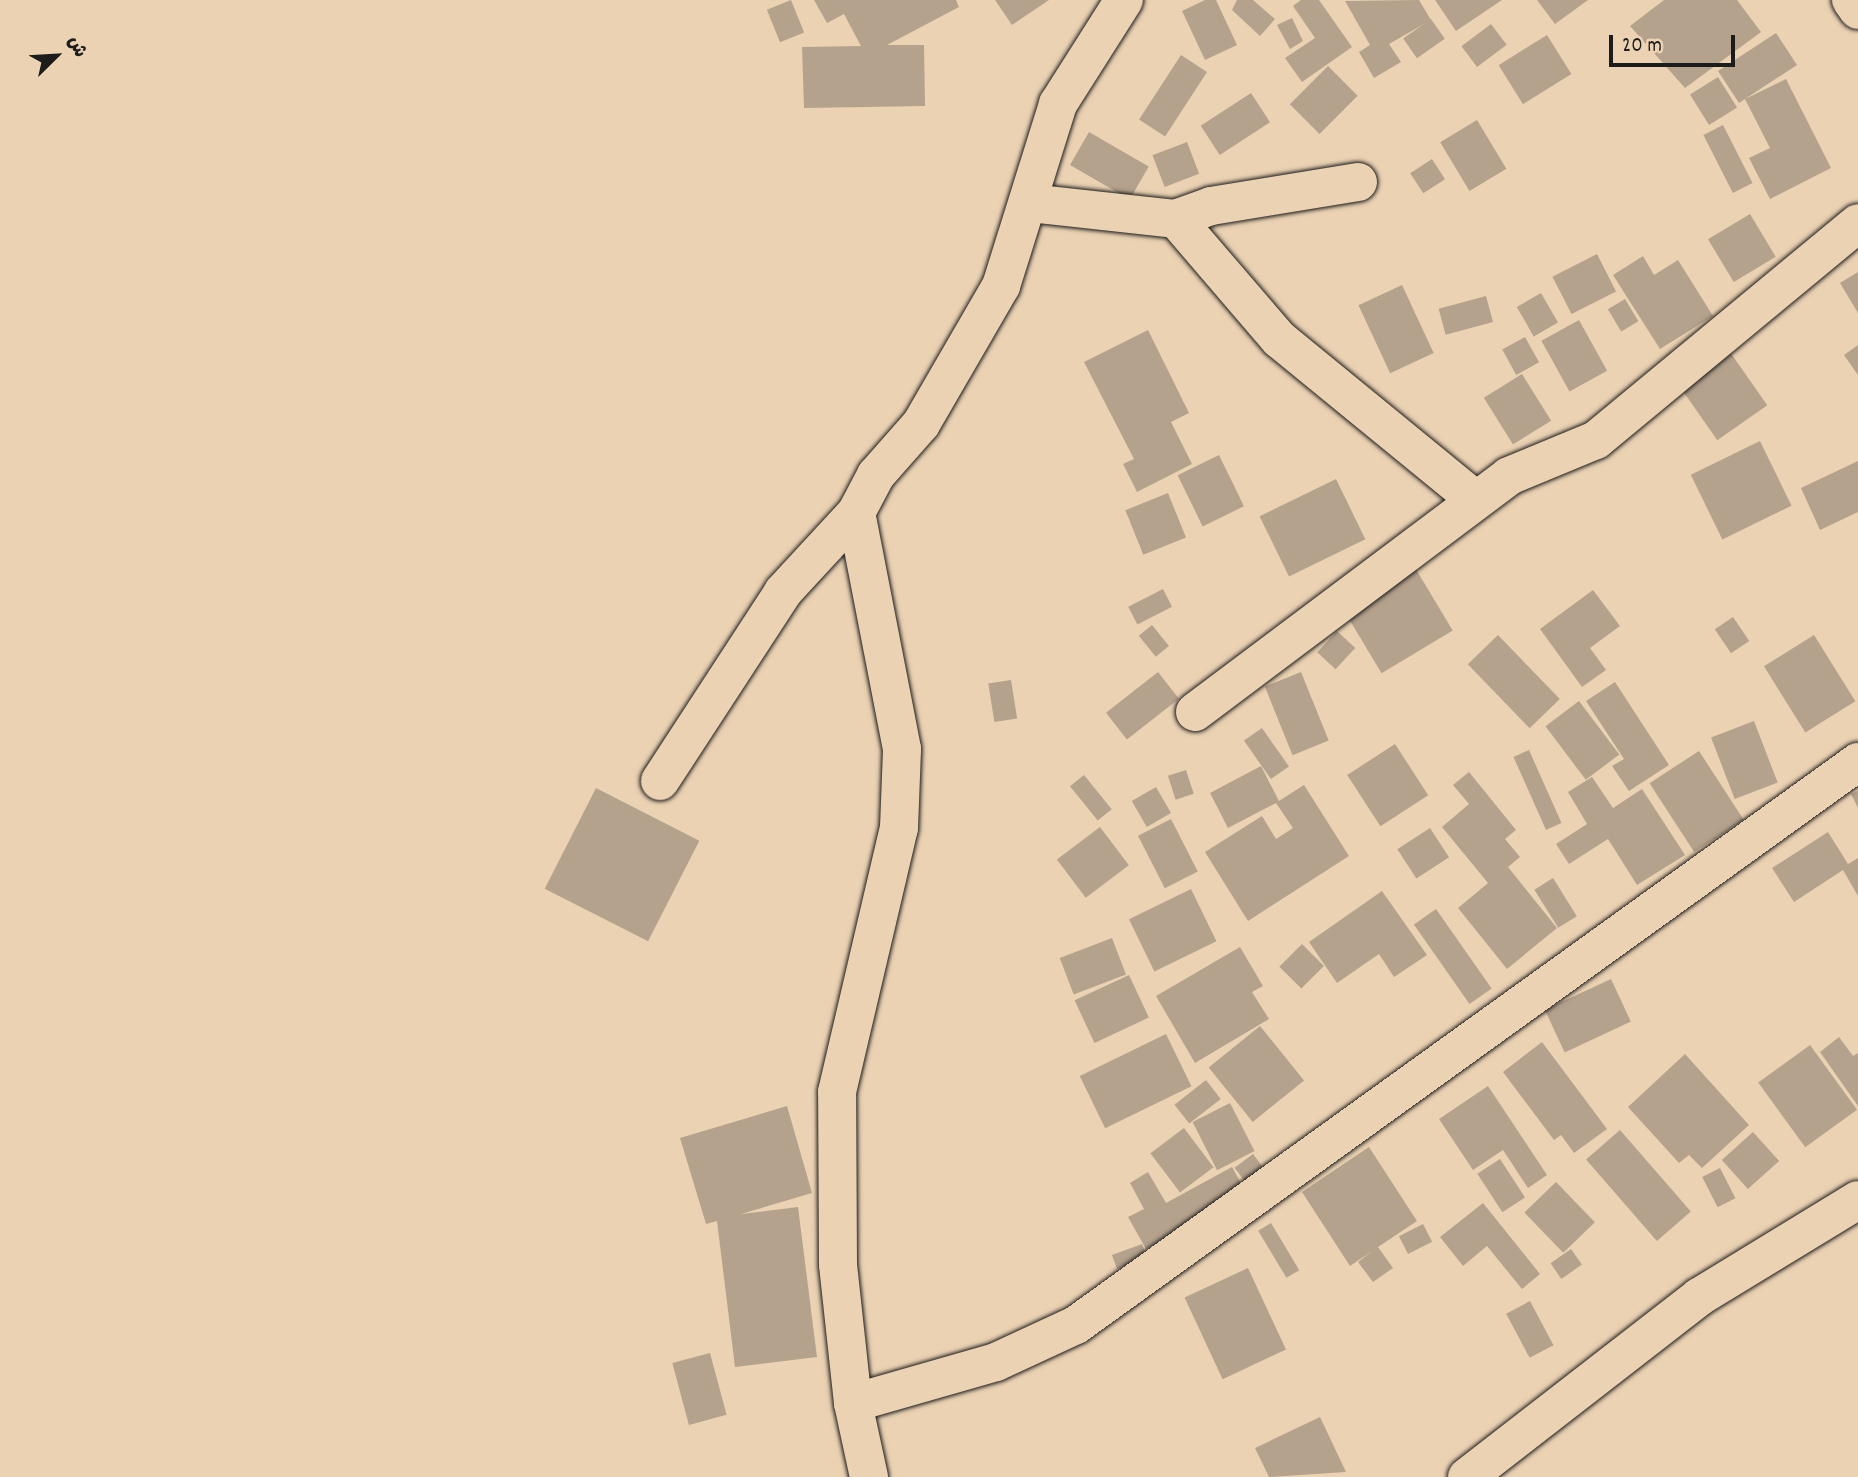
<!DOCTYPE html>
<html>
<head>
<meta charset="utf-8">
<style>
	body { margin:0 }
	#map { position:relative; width:1858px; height:1477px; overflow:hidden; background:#ebd2b3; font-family:Dekko,"Playpen Sans Arabic",sans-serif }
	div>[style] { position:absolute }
	.building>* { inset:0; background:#b5a28c; transform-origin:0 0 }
	.roads { filter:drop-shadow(0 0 2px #1c1c1c) drop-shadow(0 0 2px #1c1c1c) }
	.minor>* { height:38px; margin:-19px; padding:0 19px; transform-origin:19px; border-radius:19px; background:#ebd2b3 }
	span { translate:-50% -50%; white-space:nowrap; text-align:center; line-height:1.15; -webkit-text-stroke:6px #ebd2b3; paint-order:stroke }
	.north { position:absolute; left:21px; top:21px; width:70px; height:70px; -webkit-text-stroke:5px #ebd2b3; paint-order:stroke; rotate:66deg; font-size:19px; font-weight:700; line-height:28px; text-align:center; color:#1c1c1c }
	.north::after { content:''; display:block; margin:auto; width:24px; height:32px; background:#1c1c1c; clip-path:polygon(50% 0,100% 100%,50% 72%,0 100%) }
	.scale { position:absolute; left:1609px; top:35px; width:126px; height:32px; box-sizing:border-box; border:4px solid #1c1c1c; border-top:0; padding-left:9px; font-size:21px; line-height:24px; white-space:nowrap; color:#1c1c1c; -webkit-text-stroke:5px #ebd2b3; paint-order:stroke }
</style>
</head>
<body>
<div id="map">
	<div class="building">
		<i style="left:791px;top:0;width:35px;height:26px;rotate:68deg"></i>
		<i style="clip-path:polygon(814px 0,956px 0,959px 7px,887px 45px,924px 45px,925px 106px,804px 108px,802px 47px,861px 46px,844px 14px,827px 23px)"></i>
		<i style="clip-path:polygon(995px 0,1049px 0,1012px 25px)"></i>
		<i style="clip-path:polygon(1205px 0,1216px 0,1237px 45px,1205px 60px,1182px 11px)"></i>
		<i style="clip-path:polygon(1237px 0,1253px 0,1275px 19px,1260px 36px,1232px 10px)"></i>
		<i style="clip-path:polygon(1301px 0,1319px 0,1352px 47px,1302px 82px,1285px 58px,1315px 38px,1293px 6px)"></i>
		<i style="clip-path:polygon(1419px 0,1431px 20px,1389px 44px,1401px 62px,1374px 78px,1359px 52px,1370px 45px,1345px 1px)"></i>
		<i style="clip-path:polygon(1435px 0,1502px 0,1456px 31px)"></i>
		<i style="clip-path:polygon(1537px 0,1588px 0,1555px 24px)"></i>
		<i style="clip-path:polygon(1664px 0,1737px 0,1761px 32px,1685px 88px,1630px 26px)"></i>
		<i style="clip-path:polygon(1292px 18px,1303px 41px,1290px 49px,1277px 25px)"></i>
		<i style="left:1431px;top:19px;width:24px;height:34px;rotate:55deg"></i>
		<i style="left:1491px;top:24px;width:26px;height:37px;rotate:53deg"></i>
		<i style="clip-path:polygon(1776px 33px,1797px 65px,1745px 99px,1786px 79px,1831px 168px,1770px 199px,1749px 158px,1770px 148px,1745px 99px,1739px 103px,1718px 71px)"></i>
		<i style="left:1547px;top:35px;width:46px;height:57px;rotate:58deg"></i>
		<i style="left:1181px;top:55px;width:31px;height:77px;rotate:33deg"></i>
		<i style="left:1328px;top:66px;width:42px;height:54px;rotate:45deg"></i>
		<i style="left:1718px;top:77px;width:36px;height:33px;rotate:58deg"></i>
		<i style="left:1251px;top:93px;width:35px;height:60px;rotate:57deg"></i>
		<i style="left:1477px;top:120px;width:57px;height:43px;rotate:59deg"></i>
		<i style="left:1723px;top:125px;width:65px;height:22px;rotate:63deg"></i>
		<i style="left:1089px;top:132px;width:69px;height:38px;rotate:30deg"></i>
		<i style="left:1187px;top:142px;width:34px;height:37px;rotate:69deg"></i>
		<i style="left:1432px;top:159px;width:24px;height:26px;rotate:57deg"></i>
		<i style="left:1750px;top:214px;width:50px;height:49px;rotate:59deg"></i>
		<i style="left:1597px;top:254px;width:42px;height:50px;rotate:63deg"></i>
		<i style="clip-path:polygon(1643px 256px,1654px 275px,1678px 260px,1713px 316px,1660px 349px,1613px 275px)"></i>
		<i style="clip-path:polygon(1858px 272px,1858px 313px,1840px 283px)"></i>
		<i style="left:1402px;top:285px;width:75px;height:48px;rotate:65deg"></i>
		<i style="left:1541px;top:293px;width:34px;height:28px;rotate:60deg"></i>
		<i style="left:1486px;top:296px;width:27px;height:49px;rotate:75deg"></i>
		<i style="left:1625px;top:299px;width:26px;height:20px;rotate:59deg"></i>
		<i style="left:1579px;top:320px;width:58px;height:43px;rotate:61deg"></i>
		<i style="clip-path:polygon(1148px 330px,1189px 413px,1171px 422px,1192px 464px,1137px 492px,1123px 464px,1134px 459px,1084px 362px)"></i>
		<i style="left:1525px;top:337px;width:29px;height:26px;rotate:61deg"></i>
		<i style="clip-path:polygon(1858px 345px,1858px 375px,1844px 355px)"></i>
		<i style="left:1730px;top:352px;width:65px;height:61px;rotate:55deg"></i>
		<i style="left:1522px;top:374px;width:55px;height:45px;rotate:58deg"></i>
		<i style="left:1760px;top:441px;width:72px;height:77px;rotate:64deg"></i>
		<i style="left:1219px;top:455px;width:57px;height:46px;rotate:64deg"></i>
		<i style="clip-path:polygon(1858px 461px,1858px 512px,1820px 530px,1801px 488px)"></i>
		<i style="left:1336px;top:479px;width:67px;height:85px;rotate:64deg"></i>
		<i style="left:1168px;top:493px;width:48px;height:46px;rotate:68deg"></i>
		<i style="left:1411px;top:561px;width:81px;height:83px;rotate:59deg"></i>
		<i style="left:1163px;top:589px;width:20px;height:39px;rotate:63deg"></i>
		<i style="clip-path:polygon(1593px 590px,1620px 626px,1590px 648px,1606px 670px,1582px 687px,1540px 629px)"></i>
		<i style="left:1733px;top:617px;width:29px;height:22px;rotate:56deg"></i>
		<i style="left:1152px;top:625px;width:27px;height:17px;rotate:51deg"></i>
		<i style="left:1337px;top:631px;width:25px;height:29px;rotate:43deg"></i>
		<i style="left:1498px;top:635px;width:89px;height:42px;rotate:46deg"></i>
		<i style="left:1814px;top:635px;width:78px;height:59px;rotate:58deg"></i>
		<i style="left:1158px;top:672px;width:34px;height:66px;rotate:52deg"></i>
		<i style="left:1301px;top:672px;width:74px;height:39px;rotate:68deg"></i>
		<i style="left:1011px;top:680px;width:39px;height:23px;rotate:81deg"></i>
		<i style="clip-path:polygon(1615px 682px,1669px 765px,1629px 791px,1612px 766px,1624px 759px,1586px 701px)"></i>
		<i style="left:1579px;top:701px;width:67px;height:42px;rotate:53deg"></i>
		<i style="left:1754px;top:721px;width:66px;height:46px;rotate:69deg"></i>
		<i style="left:1262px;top:728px;width:47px;height:22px;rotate:55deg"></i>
		<i style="left:1395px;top:744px;width:61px;height:57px;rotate:57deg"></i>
		<i style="left:1529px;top:750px;width:80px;height:17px;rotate:66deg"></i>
		<i style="left:1699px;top:751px;width:82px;height:59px;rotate:57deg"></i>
		<i style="clip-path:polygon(1261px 766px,1279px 801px,1304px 785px,1349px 856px,1248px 921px,1205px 852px,1262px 816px,1276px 839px,1293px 828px,1276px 803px,1228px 828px,1210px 793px)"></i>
		<i style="left:1186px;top:770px;width:25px;height:19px;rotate:72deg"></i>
		<i style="clip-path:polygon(1469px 772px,1516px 830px,1505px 839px,1520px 857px,1508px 867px,1557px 928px,1507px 969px,1458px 908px,1488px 883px,1442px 827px,1469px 804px,1453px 785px)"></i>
		<i style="left:1084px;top:775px;width:44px;height:18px;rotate:51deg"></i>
		<i style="clip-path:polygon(1592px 777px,1613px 808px,1642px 789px,1685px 855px,1637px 885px,1608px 839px,1569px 864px,1556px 844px,1587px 824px,1568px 792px)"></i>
		<i style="left:1156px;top:787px;width:30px;height:28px;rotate:60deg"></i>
		<i style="left:596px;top:788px;width:116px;height:113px;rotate:27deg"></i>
		<i style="clip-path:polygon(1858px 791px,1858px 808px,1851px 794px)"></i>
		<i style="left:1171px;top:819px;width:59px;height:37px;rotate:63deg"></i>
		<i style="left:1100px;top:827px;width:48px;height:54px;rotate:53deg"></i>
		<i style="left:1430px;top:828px;width:35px;height:39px;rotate:57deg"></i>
		<i style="clip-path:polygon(1828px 832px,1848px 864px,1858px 858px,1858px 896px,1843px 870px,1794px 902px,1772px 868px)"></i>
		<i style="left:1553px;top:878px;width:45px;height:22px;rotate:58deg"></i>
		<i style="left:1191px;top:889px;width:58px;height:69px;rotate:64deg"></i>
		<i style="clip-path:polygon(1382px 891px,1427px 955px,1394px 977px,1379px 954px,1337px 983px,1309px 942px)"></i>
		<i style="left:1436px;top:909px;width:97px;height:27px;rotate:55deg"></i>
		<i style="left:1112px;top:938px;width:39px;height:56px;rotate:69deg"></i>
		<i style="left:1302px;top:944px;width:31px;height:32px;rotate:45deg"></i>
		<i style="clip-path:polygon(1240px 947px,1263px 986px,1252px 992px,1269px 1019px,1195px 1063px,1156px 996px)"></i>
		<i style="left:1129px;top:975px;width:47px;height:60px;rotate:65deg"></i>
		<i style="left:1611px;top:979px;width:47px;height:73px;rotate:65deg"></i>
		<i style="left:1260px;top:1026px;width:70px;height:66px;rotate:51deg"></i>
		<i style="left:1166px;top:1034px;width:58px;height:96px;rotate:64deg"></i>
		<i style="clip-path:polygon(1839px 1037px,1853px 1056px,1858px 1053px,1858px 1106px,1820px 1052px)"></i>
		<i style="clip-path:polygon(1542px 1042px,1607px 1129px,1574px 1153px,1561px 1135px,1554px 1140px,1503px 1072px)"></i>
		<i style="left:1810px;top:1045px;width:80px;height:64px;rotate:54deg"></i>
		<i style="clip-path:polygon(1685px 1054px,1749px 1125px,1702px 1168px,1689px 1155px,1679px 1163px,1628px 1107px)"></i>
		<i style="left:1206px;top:1080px;width:24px;height:40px;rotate:52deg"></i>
		<i style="clip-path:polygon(1488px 1086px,1547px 1175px,1528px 1188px,1503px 1150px,1473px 1170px,1439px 1119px)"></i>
		<i style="left:1230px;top:1103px;width:54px;height:42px;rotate:63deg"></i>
		<i style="clip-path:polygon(787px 1106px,812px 1193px,741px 1214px,798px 1207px,817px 1357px,735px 1367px,717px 1221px,706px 1224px,680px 1138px)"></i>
		<i style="left:1184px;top:1128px;width:49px;height:42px;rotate:53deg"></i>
		<i style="left:1620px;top:1130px;width:108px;height:45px;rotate:49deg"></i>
		<i style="left:1753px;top:1132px;width:39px;height:42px;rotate:48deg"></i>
		<i style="clip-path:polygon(1369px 1147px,1417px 1221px,1378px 1247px,1393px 1268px,1373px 1282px,1358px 1262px,1372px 1251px,1350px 1266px,1302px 1192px)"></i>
		<i style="left:1253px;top:1154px;width:25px;height:23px;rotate:53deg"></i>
		<i style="left:1500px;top:1159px;width:46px;height:27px;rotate:57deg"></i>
		<i style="clip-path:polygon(1232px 1167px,1247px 1194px,1146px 1249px,1128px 1217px,1144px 1209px,1130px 1183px,1148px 1172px,1166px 1203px)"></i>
		<i style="left:1720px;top:1168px;width:34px;height:20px;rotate:63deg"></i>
		<i style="left:1556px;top:1182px;width:56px;height:44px;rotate:46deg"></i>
		<i style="clip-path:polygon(1483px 1203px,1540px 1274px,1522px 1289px,1487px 1246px,1463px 1266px,1440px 1237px)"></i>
		<i style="left:1271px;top:1223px;width:55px;height:15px;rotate:59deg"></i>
		<i style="left:1423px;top:1224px;width:20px;height:27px;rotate:63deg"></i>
		<i style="left:1142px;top:1244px;width:15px;height:32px;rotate:70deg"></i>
		<i style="left:1571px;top:1249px;width:19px;height:25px;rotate:55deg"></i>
		<i style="left:1248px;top:1268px;width:90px;height:70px;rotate:65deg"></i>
		<i style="left:1530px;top:1301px;width:50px;height:27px;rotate:62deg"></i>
		<i style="left:710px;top:1353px;width:64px;height:39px;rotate:75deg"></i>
		<i style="clip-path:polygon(1320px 1417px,1346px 1472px,1269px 1477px,1255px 1448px)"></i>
	</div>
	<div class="roads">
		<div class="minor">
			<i style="left:1851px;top:0;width:12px;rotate:55deg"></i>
			<i style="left:1358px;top:182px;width:149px;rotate:170.7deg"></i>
			<i style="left:1211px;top:206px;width:37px;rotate:160deg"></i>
			<i style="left:1176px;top:219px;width:158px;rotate:49.4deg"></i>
			<i style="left:1279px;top:339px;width:254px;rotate:39.3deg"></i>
			<i style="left:1029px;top:203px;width:148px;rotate:6.2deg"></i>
			<i style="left:1195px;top:712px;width:393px;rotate:-36.9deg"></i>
			<i style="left:1509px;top:476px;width:94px;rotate:-22.5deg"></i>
			<i style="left:1596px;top:440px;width:340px;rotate:-39.6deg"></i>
			<i style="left:660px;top:781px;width:225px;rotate:-56.9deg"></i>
			<i style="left:783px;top:592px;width:108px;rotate:-47.3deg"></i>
			<i style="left:853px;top:1403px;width:149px;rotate:-16deg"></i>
			<i style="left:996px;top:1362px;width:88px;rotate:-24.8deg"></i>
			<i style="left:1076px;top:1325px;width:964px;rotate:-35.75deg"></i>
			<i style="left:869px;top:1477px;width:76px;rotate:-102.2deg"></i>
			<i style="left:853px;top:1403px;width:140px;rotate:-96.2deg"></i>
			<i style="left:838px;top:1264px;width:172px;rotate:-90.3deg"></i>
			<i style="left:837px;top:1092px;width:271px;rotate:-76.8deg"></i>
			<i style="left:899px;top:828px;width:79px;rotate:-87.8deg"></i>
			<i style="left:902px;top:749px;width:240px;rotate:-101deg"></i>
			<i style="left:856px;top:513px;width:43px;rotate:-62.2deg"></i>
			<i style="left:876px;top:475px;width:68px;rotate:-48.6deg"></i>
			<i style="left:921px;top:424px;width:160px;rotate:-59.9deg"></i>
			<i style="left:1001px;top:286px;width:191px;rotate:-72.6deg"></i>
			<i style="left:1058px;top:104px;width:123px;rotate:-57.6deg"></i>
			<i style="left:1467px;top:1477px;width:294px;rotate:-37.8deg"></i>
			<i style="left:1699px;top:1297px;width:186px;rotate:-31.4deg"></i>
		</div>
	</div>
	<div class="north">ش</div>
	<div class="scale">20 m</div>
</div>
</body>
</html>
